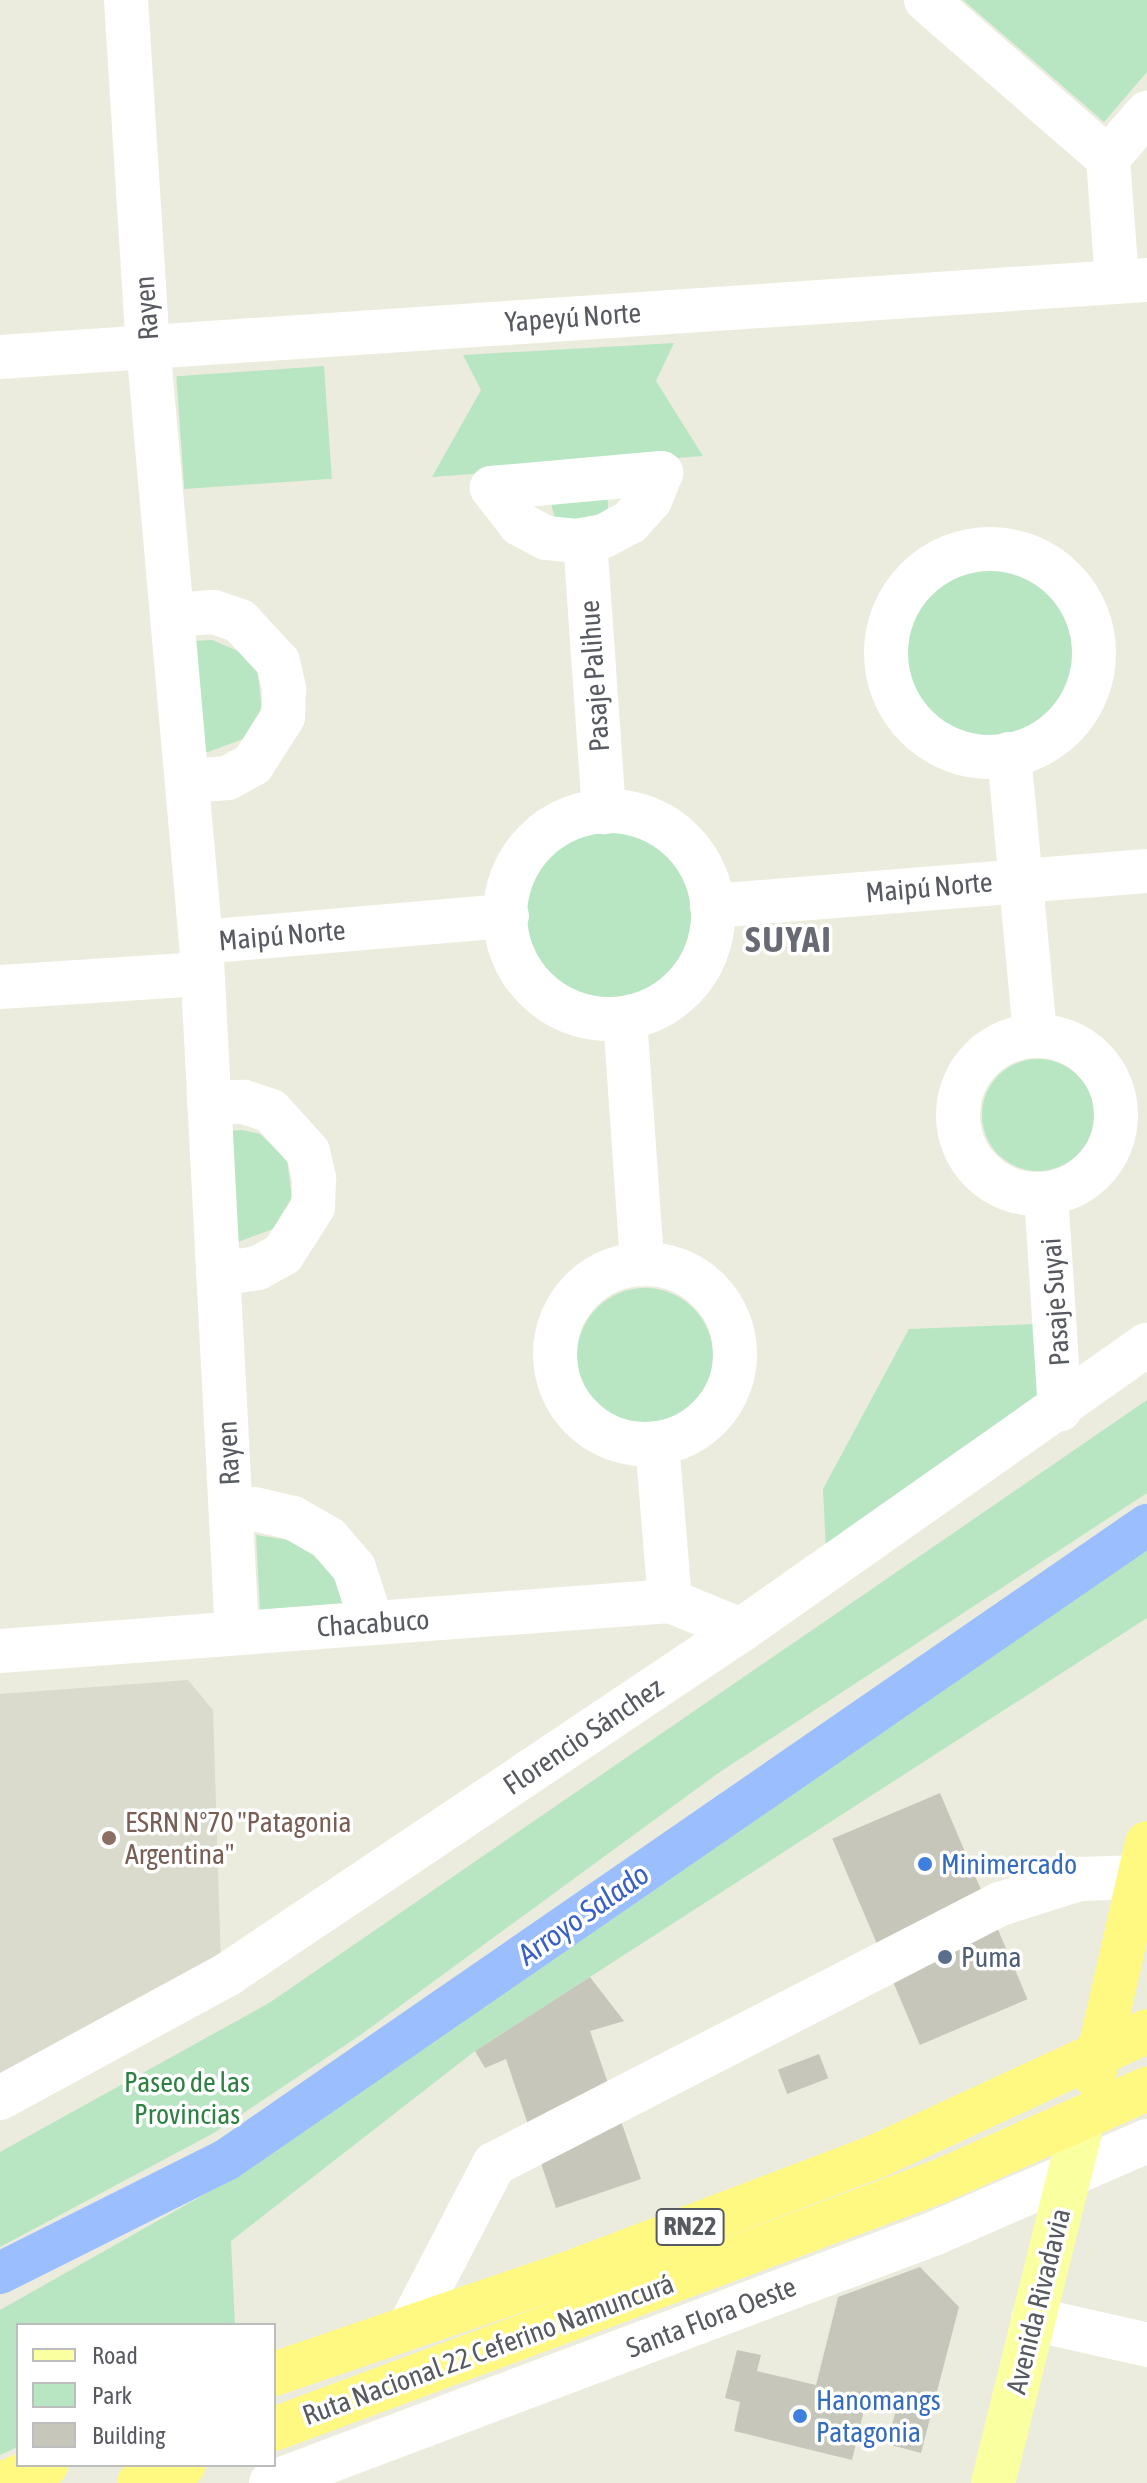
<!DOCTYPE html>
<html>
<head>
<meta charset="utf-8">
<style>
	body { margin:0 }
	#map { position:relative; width:1147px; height:2483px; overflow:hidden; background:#ececde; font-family:"Asap Condensed",sans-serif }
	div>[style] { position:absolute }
	.education>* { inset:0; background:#dbdbcd }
	.green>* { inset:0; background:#b8e6c2; transform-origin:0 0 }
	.round { border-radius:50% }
	.canal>* { height:42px; margin:-21px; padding:0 21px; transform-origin:21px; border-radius:21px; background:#9bbeff }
	.building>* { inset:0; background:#c7c6bb; transform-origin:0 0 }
	.minor>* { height:44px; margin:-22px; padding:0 22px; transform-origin:22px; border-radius:22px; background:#fff }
	.minor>.ring { margin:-22px; padding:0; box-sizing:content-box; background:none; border:44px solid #fff; border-radius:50% }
	.major>* { height:44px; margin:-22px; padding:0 22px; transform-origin:22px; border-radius:22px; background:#faffa0 }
	.highway>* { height:44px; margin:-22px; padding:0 22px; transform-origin:22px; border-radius:22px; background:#fff982 }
	.dots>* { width:22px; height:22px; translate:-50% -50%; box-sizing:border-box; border:4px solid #fff; border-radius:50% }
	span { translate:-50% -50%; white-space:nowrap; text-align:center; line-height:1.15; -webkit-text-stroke:7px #fff; paint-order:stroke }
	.shield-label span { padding:2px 6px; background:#fff; border:2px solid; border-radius:6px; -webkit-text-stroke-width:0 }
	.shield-label { font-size:26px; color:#575a60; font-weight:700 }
	.street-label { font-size:28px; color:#575a60 }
	.education-label { font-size:28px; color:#785e54 }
	.left { translate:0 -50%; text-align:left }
	.shop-label { font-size:28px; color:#366cbe }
	.service-label { font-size:28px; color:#4e5e75 }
	.park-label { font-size:28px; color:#2e8143 }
	.water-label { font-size:30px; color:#3960c7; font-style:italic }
	.district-label { font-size:36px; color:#686b73; font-weight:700; letter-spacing:2px }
	.legend { position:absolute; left:16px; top:2323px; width:260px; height:144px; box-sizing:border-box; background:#fff; border:2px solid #bcbdbf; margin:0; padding:10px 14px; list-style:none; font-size:24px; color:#575a60 }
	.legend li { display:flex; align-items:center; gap:16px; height:40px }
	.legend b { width:40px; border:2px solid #bcbdbf }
</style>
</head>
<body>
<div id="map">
	<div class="education">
		<i style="clip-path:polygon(188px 1680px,213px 1710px,221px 1966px,0 2088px,0 1694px)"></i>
	</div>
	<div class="green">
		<i style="clip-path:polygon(963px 0,1147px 0,1147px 72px,1104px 122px)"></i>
		<i style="clip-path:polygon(674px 343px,656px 381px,703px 456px,432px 477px,481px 390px,463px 355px)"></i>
		<i style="left:324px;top:366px;width:113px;height:148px;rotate:86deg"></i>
		<i style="clip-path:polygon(607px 484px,608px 508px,598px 523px,555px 518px,547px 489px)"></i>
		<i class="round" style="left:907px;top:570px;width:166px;height:166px"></i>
		<i style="clip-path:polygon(212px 640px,245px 654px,257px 670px,262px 707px,243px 739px,208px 752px,203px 752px,194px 641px)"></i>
		<i class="round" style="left:527px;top:832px;width:166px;height:166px"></i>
		<i class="round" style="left:982px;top:1059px;width:112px;height:112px"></i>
		<i style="clip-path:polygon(242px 1130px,260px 1134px,287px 1160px,292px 1197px,273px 1229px,238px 1242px,224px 1131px)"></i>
		<i class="round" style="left:577px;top:1288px;width:136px;height:136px"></i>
		<i style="clip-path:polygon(1034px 1324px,1038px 1407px,826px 1551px,823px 1489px,909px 1329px)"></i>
		<i style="clip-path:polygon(1147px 1400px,1147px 1493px,717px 1774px,359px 2036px,212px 2134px,0 2247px,0 2152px,269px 2003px)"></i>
		<i style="clip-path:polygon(256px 1535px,302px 1542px,335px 1572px,345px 1603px,260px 1610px)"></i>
		<i style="clip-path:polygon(1147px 1549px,1147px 1618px,475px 2051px,231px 2241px,235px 2325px,18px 2325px,18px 2447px,0 2455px,0 2310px,228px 2181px,1057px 1605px)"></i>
	</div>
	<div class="canal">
		<i style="left:0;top:2273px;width:253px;rotate:-26.6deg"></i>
		<i style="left:226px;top:2160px;width:1119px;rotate:-34.59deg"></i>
	</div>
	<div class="building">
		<i style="left:940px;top:1793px;width:224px;height:117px;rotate:67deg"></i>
		<i style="clip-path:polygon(590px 1977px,624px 2021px,590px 2031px,641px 2179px,556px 2208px,506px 2059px,485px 2068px,475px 2051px)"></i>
		<i style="left:819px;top:2054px;width:26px;height:44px;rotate:69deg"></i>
		<i style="clip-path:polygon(920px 2267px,959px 2307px,921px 2453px,887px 2444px,897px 2406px,867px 2398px,852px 2460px,734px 2431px,740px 2402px,725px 2398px,737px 2350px,761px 2355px,757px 2371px,816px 2385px,838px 2297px)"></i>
	</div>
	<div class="minor">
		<i style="left:126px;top:0;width:346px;rotate:86.4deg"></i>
		<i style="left:148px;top:345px;width:599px;rotate:84.93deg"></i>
		<i style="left:201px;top:942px;width:692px;rotate:87.02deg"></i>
		<i style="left:926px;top:0;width:241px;rotate:41deg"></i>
		<i style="left:1108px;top:158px;width:60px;rotate:-49.1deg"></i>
		<i style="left:1108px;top:158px;width:124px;rotate:85.8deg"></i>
		<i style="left:0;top:357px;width:1150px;rotate:-3.84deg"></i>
		<i style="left:661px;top:473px;width:29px;rotate:112deg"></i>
		<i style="left:650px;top:500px;width:30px;rotate:132deg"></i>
		<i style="left:630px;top:522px;width:30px;rotate:152deg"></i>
		<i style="left:604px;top:536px;width:28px;rotate:170deg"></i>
		<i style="left:576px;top:541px;width:30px;rotate:-174deg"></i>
		<i style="left:546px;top:538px;width:30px;rotate:-152deg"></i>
		<i style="left:520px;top:524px;width:46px;rotate:-127.9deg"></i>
		<i style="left:492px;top:488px;width:170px;rotate:-5.1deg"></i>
		<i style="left:585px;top:540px;width:273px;rotate:86deg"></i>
		<i class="ring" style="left:886px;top:549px;width:164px;height:164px"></i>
		<i style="left:172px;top:615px;width:42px;rotate:-4.1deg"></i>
		<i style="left:214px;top:612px;width:28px;rotate:19deg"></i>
		<i style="left:240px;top:621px;width:56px;rotate:47.2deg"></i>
		<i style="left:278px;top:662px;width:28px;rotate:77deg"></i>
		<i style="left:284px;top:689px;width:28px;rotate:92deg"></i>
		<i style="left:283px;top:717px;width:56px;rotate:122.6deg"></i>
		<i style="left:253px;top:764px;width:29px;rotate:151deg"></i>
		<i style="left:228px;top:778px;width:41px;rotate:175.8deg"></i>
		<i style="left:1009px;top:754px;width:282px;rotate:84.7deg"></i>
		<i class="ring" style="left:505px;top:811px;width:164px;height:164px"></i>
		<i style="left:712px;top:906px;width:436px;rotate:-4.6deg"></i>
		<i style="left:201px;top:942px;width:307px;rotate:-4.9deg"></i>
		<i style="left:0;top:987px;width:201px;rotate:-3.7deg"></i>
		<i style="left:625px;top:1018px;width:247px;rotate:86deg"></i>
		<i class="ring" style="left:958px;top:1036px;width:114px;height:114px"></i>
		<i style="left:209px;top:1103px;width:35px;rotate:-2deg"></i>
		<i style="left:244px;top:1102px;width:28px;rotate:18deg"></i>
		<i style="left:271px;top:1111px;width:55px;rotate:47.9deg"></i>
		<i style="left:308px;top:1152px;width:28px;rotate:77deg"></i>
		<i style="left:314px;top:1179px;width:28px;rotate:92deg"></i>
		<i style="left:313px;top:1207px;width:56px;rotate:122.6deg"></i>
		<i style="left:283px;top:1254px;width:29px;rotate:151deg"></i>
		<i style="left:258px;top:1268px;width:40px;rotate:171.5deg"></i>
		<i style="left:1046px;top:1194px;width:216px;rotate:86.3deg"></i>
		<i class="ring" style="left:555px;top:1264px;width:136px;height:136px"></i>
		<i style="left:657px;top:1443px;width:159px;rotate:85.3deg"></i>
		<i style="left:231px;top:1512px;width:23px;rotate:-7deg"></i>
		<i style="left:254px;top:1509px;width:40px;rotate:13deg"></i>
		<i style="left:293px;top:1518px;width:40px;rotate:29.7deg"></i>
		<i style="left:328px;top:1538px;width:40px;rotate:49deg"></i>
		<i style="left:354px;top:1568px;width:58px;rotate:71.9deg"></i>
		<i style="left:0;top:1651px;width:672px;rotate:-4.27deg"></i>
		<i style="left:670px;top:1601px;width:77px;rotate:22.2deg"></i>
		<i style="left:0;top:2098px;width:260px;rotate:-28.5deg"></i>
		<i style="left:228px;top:1974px;width:618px;rotate:-33.84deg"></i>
		<i style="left:741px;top:1630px;width:496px;rotate:-35.1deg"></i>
		<i style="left:1033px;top:2319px;width:117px;rotate:12.8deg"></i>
		<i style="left:409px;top:2328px;width:185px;rotate:-62.6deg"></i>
		<i style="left:494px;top:2164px;width:569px;rotate:-27.2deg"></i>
		<i style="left:1000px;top:1904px;width:84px;rotate:-17.4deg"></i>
		<i style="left:1080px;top:1879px;width:59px;rotate:-1.9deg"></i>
		<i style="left:271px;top:2483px;width:707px;rotate:-20.61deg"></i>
		<i style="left:933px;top:2234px;width:233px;rotate:-23.5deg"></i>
	</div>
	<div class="major">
		<i style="left:993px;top:2483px;width:374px;rotate:-76.1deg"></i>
	</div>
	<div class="highway">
		<i style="left:1094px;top:2075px;width:238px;rotate:-77.1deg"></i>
		<i style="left:274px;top:2374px;width:320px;rotate:-18.9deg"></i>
		<i style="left:577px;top:2270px;width:321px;rotate:-20.8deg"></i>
		<i style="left:877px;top:2156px;width:298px;rotate:-24.8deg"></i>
		<i style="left:274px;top:2429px;width:711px;rotate:-20.42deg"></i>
		<i style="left:940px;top:2181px;width:227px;rotate:-24deg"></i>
		<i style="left:4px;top:2483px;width:46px;rotate:-23.2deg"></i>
		<i style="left:139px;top:2483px;width:48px;rotate:-21.8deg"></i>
	</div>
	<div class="dots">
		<i style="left:109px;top:1838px;background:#8d6e63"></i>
		<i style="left:925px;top:1864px;background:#3f7fe0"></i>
		<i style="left:945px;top:1957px;background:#5c6f8a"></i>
		<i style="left:800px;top:2416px;background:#3f7fe0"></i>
	</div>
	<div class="shield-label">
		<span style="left:690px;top:2227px">RN22</span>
	</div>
	<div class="street-label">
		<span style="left:146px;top:308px;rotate:-94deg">Rayen</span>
		<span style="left:573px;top:317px;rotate:-4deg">Yapeyú Norte</span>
		<span style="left:594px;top:676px;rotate:-94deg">Pasaje Palihue</span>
		<span style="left:929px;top:887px;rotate:-5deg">Maipú Norte</span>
		<span style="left:282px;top:935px;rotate:-5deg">Maipú Norte</span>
		<span style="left:1055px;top:1302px;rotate:-94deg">Pasaje Suyai</span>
		<span style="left:228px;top:1453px;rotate:-93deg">Rayen</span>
		<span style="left:373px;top:1623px;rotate:-4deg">Chacabuco</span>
		<span style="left:583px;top:1736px;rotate:-34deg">Florencio Sánchez</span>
		<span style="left:1038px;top:2301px;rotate:-76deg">Avenida Rivadavia</span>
		<span style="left:711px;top:2317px;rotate:-21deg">Santa Flora Oeste</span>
		<span style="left:488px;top:2349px;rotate:-20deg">Ruta Nacional 22 Ceferino Namuncurá</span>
	</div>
	<div class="education-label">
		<span class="left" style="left:125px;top:1838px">ESRN N°70 "Patagonia<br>Argentina"</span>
	</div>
	<div class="shop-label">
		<span class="left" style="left:941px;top:1864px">Minimercado</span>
		<span class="left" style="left:816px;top:2416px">Hanomangs<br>Patagonia</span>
	</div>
	<div class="service-label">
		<span class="left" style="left:961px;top:1957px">Puma</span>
	</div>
	<div class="park-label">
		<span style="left:187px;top:2098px">Paseo de las<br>Provincias</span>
	</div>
	<div class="water-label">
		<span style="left:583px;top:1914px;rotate:-35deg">Arroyo Salado</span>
	</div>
	<div class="district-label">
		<span style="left:789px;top:940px">SUYAI</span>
	</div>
	<ul class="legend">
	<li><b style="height:10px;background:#faffa0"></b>Road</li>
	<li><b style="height:22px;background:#b8e6c2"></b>Park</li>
	<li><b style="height:22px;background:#c7c6bb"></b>Building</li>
	</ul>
</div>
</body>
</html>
